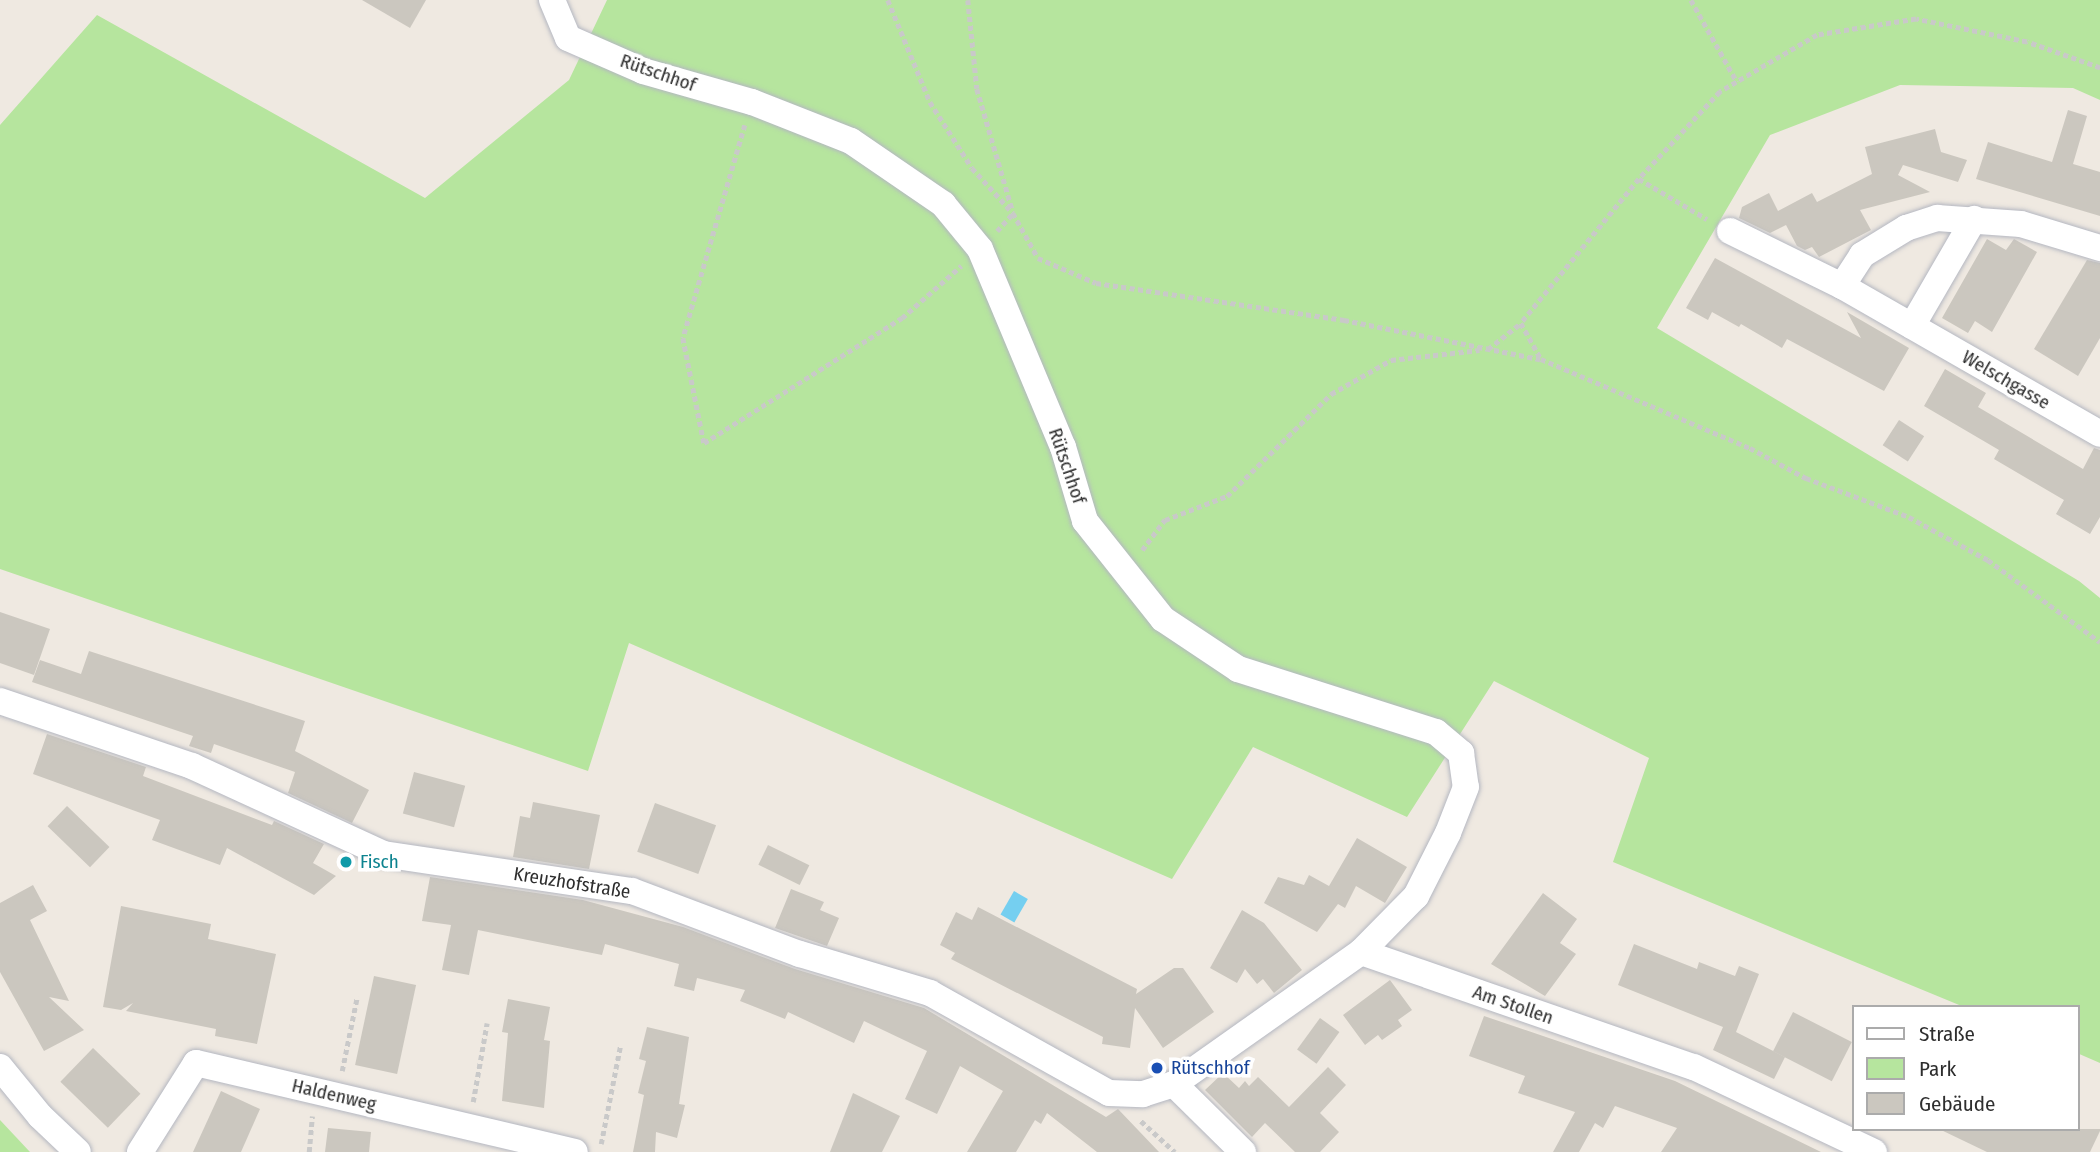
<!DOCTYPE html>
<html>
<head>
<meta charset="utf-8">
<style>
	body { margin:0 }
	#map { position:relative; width:2100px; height:1152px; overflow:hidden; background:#efe9e1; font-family:"Fira Sans Condensed",sans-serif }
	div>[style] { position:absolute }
	.green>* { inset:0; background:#b6e59e }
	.water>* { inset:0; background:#75cff0; transform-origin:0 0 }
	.building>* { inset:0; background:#cbc7bf; transform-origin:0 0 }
	.path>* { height:4.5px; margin-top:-2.25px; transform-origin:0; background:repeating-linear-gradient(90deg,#c9c9c9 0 5px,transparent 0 8.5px) }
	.roads { filter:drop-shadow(0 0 2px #b4b7c1) drop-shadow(0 0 2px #b4b7c1) }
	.minor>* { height:26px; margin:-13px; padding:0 13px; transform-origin:13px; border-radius:13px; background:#fff }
	.dots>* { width:19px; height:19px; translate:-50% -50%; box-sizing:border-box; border:4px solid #fff; border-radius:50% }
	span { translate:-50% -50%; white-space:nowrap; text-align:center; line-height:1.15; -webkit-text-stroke:7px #fff; paint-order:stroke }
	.street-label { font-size:19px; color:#2e2e2e }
	.culture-label { font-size:19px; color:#0d838f }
	.left { translate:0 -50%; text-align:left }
	.transit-label { font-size:19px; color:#164399 }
	.legend { position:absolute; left:1852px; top:1005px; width:228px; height:126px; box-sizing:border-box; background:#fff; border:2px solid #ababab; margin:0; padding:9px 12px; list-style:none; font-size:21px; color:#2e2e2e }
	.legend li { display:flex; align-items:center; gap:14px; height:35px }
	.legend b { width:35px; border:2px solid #ababab }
</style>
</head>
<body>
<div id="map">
	<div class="green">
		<i style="clip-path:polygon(607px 0,2100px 0,2100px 100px,2073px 88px,1900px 85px,1770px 135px,1657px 328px,2079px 581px,2100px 598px,2100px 1063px,2077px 1053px,2077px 1007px,1964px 1007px,1613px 862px,1649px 758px,1494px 681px,1407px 817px,1253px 747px,1172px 879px,629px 643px,588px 771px,0 569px,0 125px,97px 15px,425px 198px,569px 80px)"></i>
		<i style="clip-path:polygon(0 1120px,30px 1152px,0 1152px)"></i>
	</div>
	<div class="water">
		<i style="left:1014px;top:891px;width:16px;height:27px;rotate:30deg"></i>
	</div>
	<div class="building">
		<i style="clip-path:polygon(362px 0,426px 0,410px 28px)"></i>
		<i style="clip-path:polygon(2068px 110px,2087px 116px,2073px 164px,2100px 172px,2100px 216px,1976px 179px,1988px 142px,2052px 162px)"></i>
		<i style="clip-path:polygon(1935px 129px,1941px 152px,1967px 160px,1958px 182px,1903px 165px,1898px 175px,1930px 192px,1860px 210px,1871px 230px,1819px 257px,1812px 247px,1805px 250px,1797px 246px,1786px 225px,1770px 233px,1739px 218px,1742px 207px,1769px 193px,1778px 211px,1812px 193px,1817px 202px,1872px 174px,1865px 147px)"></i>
		<i style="clip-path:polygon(1987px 239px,2006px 250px,2014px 239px,2037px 252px,1992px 332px,1975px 321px,1968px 333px,1942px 318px)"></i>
		<i style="clip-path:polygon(1715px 258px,1861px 338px,1847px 312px,1909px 348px,1884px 391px,1787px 339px,1782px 348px,1741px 324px,1739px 327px,1712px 312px,1708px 320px,1686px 308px)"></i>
		<i style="clip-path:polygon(2087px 260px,2100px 263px,2100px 338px,2078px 376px,2034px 349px)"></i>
		<i style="clip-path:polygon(1945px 369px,1986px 393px,1978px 407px,2083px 469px,2094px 448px,2100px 450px,2100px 517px,2090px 534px,2056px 514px,2064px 500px,1994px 459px,1999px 450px,1924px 406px)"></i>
		<i style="left:1899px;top:420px;width:30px;height:30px;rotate:33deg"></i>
		<i style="clip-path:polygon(0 612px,50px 629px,34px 675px,0 663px)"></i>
		<i style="clip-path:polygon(89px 651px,305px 721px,295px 751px,369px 790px,352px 823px,288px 793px,295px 772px,214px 744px,211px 753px,189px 746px,193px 736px,32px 682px,40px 660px,81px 674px)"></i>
		<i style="clip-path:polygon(47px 734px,146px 767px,143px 776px,272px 825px,274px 821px,324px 844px,313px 863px,336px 876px,314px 895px,227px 848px,220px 865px,152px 840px,160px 820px,33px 774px)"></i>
		<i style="left:414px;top:772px;width:53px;height:43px;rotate:15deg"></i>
		<i style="clip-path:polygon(533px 802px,600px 815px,589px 869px,513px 857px,520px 816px,530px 818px)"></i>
		<i style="left:655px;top:803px;width:65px;height:52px;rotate:20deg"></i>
		<i style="left:67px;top:806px;width:59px;height:28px;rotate:44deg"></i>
		<i style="clip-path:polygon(1357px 838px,1407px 867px,1385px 903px,1356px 886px,1345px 908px,1338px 904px,1317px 932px,1264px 903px,1278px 877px,1304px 885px,1309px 875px,1329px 886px)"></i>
		<i style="left:768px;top:845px;width:46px;height:22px;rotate:26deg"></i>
		<i style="clip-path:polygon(430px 877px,583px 900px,683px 927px,795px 969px,924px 1008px,1106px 1117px,1118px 1109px,1159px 1152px,1097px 1152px,1047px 1113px,1041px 1124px,1035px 1120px,1016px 1152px,967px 1152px,1003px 1091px,960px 1066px,937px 1114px,905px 1099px,927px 1051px,864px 1021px,854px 1043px,788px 1012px,785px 1019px,740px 1001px,745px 990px,697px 978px,694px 991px,674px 986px,679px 964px,605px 944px,602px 955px,478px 930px,469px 975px,442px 970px,451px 925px,422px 921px)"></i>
		<i style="clip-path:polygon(33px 885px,47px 911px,30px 920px,69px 1001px,49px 997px,84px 1030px,44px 1051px,0 972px,0 903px)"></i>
		<i style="clip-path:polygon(791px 889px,824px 902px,820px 910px,839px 918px,827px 946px,775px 928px)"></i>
		<i style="clip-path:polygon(1543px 893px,1577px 919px,1560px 943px,1576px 954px,1545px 996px,1491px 964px)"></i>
		<i style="clip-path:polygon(121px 906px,211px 924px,208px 939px,276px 954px,257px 1044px,215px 1036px,216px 1029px,126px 1011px,133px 1003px,121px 1010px,103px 1007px)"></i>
		<i style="clip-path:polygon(978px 907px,1137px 989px,1136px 994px,1174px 968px,1183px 968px,1214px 1012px,1163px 1048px,1135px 1008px,1130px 1048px,1102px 1044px,1103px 1037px,951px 959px,955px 953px,940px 945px,956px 912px,972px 920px)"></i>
		<i style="clip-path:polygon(1242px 910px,1264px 923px,1302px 970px,1274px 993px,1263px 979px,1257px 984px,1245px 969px,1237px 983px,1210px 968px)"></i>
		<i style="clip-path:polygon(1634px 944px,1697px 969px,1699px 962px,1735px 976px,1739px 966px,1759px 974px,1736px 1032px,1785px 1057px,1774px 1079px,1713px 1050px,1723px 1027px,1618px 985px)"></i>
		<i style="left:374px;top:976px;width:43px;height:91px;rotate:12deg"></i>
		<i style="clip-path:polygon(1390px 980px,1412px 1010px,1398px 1020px,1402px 1026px,1382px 1040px,1378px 1035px,1365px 1045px,1343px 1015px)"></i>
		<i style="clip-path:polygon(508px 999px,550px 1007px,544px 1040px,550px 1041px,544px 1108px,502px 1101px,508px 1033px,502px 1032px)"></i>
		<i style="left:1793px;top:1012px;width:66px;height:44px;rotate:27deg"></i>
		<i style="clip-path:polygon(1484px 1016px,1675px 1081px,1821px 1152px,1661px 1152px,1677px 1128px,1615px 1106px,1603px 1128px,1595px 1123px,1579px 1152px,1553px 1152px,1575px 1112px,1518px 1093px,1525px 1076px,1469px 1056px)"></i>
		<i style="left:1320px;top:1018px;width:24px;height:39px;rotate:36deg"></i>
		<i style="clip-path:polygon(647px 1027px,689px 1037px,679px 1104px,685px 1105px,677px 1138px,656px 1132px,655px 1152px,633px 1152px,644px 1095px,638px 1093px,646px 1061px,639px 1059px)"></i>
		<i style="left:93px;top:1048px;width:66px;height:47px;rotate:44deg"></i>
		<i style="clip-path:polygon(1328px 1067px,1346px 1085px,1320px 1113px,1339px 1132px,1320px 1152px,1295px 1152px,1265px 1123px,1252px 1137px,1205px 1090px,1223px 1073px,1239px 1088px,1245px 1081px,1249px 1086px,1258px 1077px,1289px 1107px)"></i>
		<i style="clip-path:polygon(221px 1091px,260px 1109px,241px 1152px,193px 1152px)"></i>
		<i style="clip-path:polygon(853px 1093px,900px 1116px,882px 1152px,830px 1152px)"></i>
		<i style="clip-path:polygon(328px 1128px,371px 1132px,369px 1152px,325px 1152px)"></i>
		<i style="clip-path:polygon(1939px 1129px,2100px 1129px,2100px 1131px,2090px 1152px,1987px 1152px)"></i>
	</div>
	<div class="path">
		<i style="left:888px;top:0;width:110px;rotate:67.6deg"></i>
		<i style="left:930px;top:102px;width:78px;rotate:57.5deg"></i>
		<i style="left:972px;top:168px;width:61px;rotate:47.7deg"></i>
		<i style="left:1013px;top:213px;width:51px;rotate:60.9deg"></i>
		<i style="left:1038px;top:258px;width:63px;rotate:23.3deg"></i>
		<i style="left:1096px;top:283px;width:251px;rotate:8.5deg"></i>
		<i style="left:1344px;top:320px;width:200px;rotate:11.3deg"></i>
		<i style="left:968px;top:0;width:89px;rotate:84.2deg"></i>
		<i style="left:977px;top:89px;width:125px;rotate:73.7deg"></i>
		<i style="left:1691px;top:0;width:94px;rotate:60.7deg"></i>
		<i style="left:2100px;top:68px;width:77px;rotate:-160.4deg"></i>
		<i style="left:2027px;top:42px;width:113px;rotate:-168.3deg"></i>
		<i style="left:1916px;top:19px;width:100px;rotate:170.8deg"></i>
		<i style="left:1817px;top:35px;width:113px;rotate:149.6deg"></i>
		<i style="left:1720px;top:92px;width:119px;rotate:133deg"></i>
		<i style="left:1639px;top:179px;width:186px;rotate:129.3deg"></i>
		<i style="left:1521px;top:323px;width:41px;rotate:60.9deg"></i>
		<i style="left:1541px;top:359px;width:227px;rotate:23.1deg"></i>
		<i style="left:1750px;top:448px;width:64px;rotate:28.2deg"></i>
		<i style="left:1806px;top:478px;width:110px;rotate:20.7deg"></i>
		<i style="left:1909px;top:517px;width:90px;rotate:28.6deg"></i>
		<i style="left:1988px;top:560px;width:139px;rotate:36.2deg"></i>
		<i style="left:745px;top:125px;width:222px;rotate:106.2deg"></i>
		<i style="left:683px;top:338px;width:107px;rotate:78.7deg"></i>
		<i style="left:704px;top:443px;width:234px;rotate:-32.3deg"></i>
		<i style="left:902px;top:318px;width:79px;rotate:-41.4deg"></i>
		<i style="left:1639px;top:179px;width:79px;rotate:30.5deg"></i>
		<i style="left:997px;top:231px;width:24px;rotate:-48deg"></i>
		<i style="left:1488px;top:349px;width:42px;rotate:-38.2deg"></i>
		<i style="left:1142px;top:550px;width:38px;rotate:-53deg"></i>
		<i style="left:1165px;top:520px;width:66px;rotate:-21.2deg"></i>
		<i style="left:1227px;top:496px;width:146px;rotate:-44.4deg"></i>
		<i style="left:1331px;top:394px;width:69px;rotate:-29.5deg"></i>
		<i style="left:1391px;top:360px;width:89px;rotate:-6.5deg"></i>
		<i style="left:342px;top:1071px;width:76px;rotate:-78.5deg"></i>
		<i style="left:473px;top:1102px;width:80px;rotate:-80deg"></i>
		<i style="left:1141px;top:1121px;width:46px;rotate:42.4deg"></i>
		<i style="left:601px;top:1144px;width:99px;rotate:-78.9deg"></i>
		<i style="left:309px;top:1152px;width:36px;rotate:-85deg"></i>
	</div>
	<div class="roads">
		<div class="minor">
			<i style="left:552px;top:0;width:41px;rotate:67.2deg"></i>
			<i style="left:568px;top:38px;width:82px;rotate:23.7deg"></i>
			<i style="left:643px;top:71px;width:113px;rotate:15.9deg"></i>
			<i style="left:752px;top:102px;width:106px;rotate:21.5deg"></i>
			<i style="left:851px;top:141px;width:112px;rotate:34.4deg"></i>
			<i style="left:943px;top:204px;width:58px;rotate:50.6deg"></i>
			<i style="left:980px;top:249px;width:215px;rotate:67.3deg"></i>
			<i style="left:1063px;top:447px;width:77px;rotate:73.4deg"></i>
			<i style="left:1085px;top:521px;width:125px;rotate:51.5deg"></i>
			<i style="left:1163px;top:619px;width:90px;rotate:33.7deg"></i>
			<i style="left:1238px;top:669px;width:208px;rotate:17.7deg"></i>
			<i style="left:1436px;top:732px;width:33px;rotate:40deg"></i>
			<i style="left:1461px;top:753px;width:34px;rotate:82deg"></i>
			<i style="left:1466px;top:787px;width:49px;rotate:111.4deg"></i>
			<i style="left:1448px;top:833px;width:71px;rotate:116.9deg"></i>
			<i style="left:1416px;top:896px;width:78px;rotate:134.5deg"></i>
			<i style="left:1730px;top:231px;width:125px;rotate:26.2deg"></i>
			<i style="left:1842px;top:286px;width:297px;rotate:29.8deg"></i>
			<i style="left:1842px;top:286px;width:37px;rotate:-57deg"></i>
			<i style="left:1862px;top:255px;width:52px;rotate:-31.5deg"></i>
			<i style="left:1906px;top:228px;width:33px;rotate:-18deg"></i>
			<i style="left:1937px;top:218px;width:84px;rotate:4.1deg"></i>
			<i style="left:2021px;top:224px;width:83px;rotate:16.9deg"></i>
			<i style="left:1912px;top:326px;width:124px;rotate:-59.9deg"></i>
			<i style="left:0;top:701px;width:203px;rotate:18.7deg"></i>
			<i style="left:192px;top:766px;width:210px;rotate:24.7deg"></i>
			<i style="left:383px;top:854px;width:252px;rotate:8.5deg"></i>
			<i style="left:632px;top:891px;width:179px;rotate:20.6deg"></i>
			<i style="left:800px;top:954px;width:136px;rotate:16.7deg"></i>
			<i style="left:930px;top:993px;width:205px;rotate:29.2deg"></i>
			<i style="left:1109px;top:1093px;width:34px;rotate:2deg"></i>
			<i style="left:1143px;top:1094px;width:33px;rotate:-18deg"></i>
			<i style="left:1174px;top:1084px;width:229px;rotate:-35.2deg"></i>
			<i style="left:1361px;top:952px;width:352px;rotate:19.1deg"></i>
			<i style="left:1694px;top:1067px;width:199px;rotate:25.3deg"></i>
			<i style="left:0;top:1067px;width:63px;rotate:50.8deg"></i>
			<i style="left:40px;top:1116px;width:52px;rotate:43.5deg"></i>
			<i style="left:1174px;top:1084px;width:97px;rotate:44.6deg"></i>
			<i style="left:140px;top:1152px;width:105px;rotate:-57.8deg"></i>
			<i style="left:196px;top:1063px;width:389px;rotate:13.2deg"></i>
		</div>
	</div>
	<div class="dots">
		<i style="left:346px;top:862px;background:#0f9aa8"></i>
		<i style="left:1157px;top:1068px;background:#1a4fb4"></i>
	</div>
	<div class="street-label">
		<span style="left:658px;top:73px;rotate:19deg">Rütschhof</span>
		<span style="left:2006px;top:380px;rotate:30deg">Welschgasse</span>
		<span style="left:1067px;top:466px;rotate:71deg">Rütschhof</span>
		<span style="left:572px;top:883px;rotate:9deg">Kreuzhofstraße</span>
		<span style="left:1513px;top:1005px;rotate:19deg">Am Stollen</span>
		<span style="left:334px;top:1095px;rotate:13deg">Haldenweg</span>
	</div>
	<div class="culture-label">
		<span class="left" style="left:360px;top:862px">Fisch</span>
	</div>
	<div class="transit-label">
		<span class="left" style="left:1171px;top:1068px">Rütschhof</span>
	</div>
	<ul class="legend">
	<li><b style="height:9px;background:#fff"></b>Straße</li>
	<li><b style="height:19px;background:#b6e59e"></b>Park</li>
	<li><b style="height:19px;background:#cbc7bf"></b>Gebäude</li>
	</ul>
</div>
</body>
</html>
